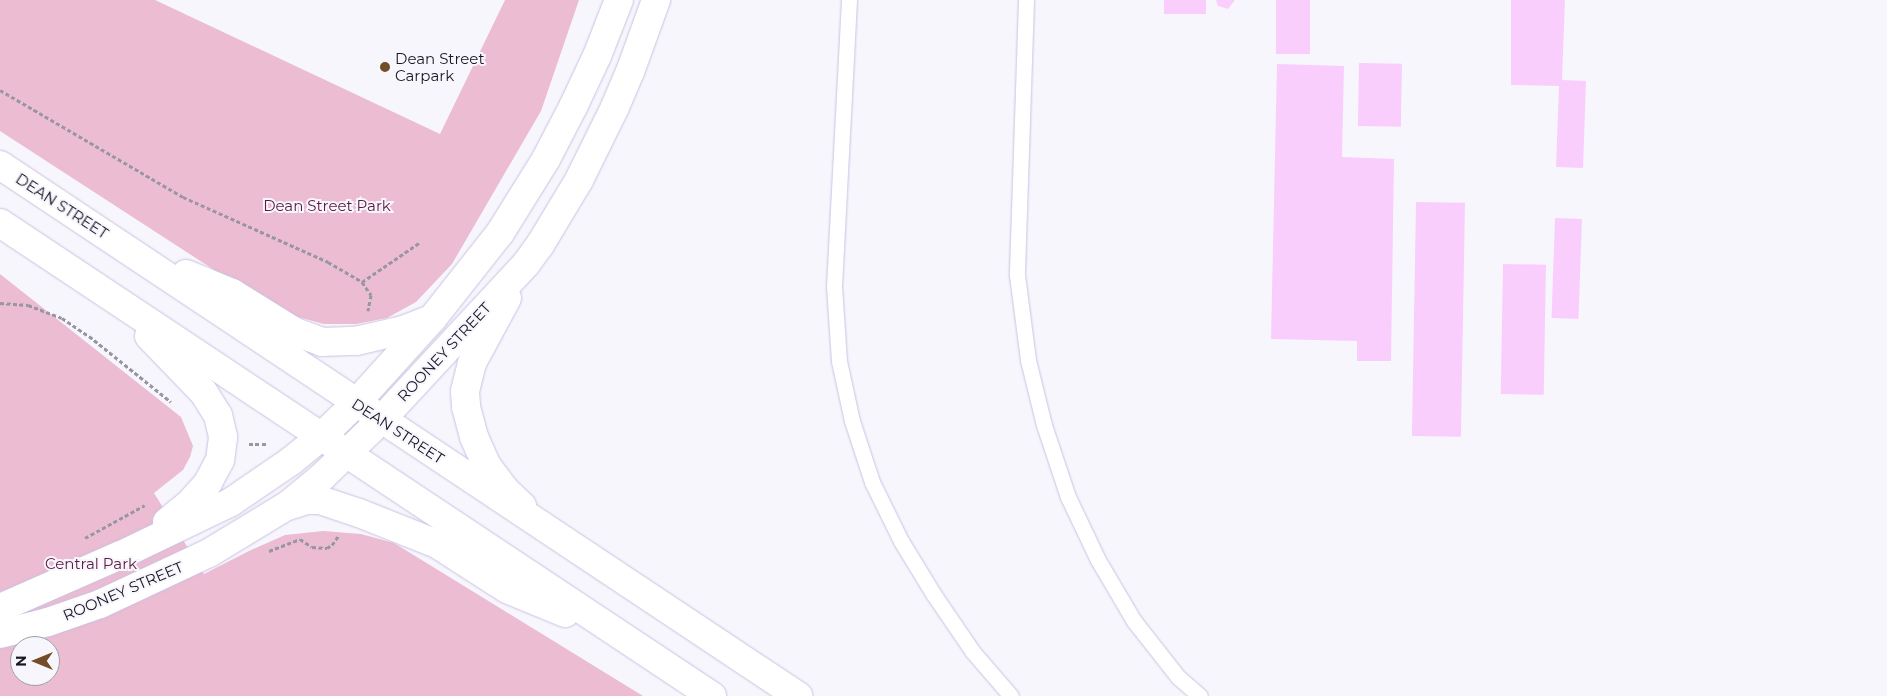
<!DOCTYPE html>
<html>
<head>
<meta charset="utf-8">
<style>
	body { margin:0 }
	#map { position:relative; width:1887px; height:696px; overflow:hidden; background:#f8f6fd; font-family:Montserrat,sans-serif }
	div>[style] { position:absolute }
	.green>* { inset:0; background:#ebbcd2 }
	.building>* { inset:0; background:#f9cefd; transform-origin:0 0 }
	.path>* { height:3px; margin-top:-1.5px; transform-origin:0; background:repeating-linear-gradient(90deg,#98969e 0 4px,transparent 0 6.5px) }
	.roads { filter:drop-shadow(0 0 1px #cbc2e1) drop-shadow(0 0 1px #cbc2e1) }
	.service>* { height:15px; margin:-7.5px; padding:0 7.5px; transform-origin:7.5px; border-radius:7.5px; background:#fff }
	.minor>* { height:28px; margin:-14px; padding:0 14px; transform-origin:14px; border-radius:14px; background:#fff }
	.secondary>* { height:28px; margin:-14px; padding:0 14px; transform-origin:14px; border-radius:14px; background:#fff }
	.dots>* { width:14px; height:14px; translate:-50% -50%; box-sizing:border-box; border:2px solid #f8f6fd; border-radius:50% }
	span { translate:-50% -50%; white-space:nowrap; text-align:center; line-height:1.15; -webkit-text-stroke:4px #f8f6fd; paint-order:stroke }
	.poi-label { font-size:15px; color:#1a1722 }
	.left { translate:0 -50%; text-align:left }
	.street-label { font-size:15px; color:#1a1722 }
	.park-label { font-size:15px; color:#5d1941 }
	.north { position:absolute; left:10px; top:636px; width:50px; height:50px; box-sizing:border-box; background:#f8f6fd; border:1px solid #9f9da5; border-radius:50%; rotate:270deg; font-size:14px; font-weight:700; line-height:20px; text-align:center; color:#1a1722 }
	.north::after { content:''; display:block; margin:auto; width:18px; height:22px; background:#724d28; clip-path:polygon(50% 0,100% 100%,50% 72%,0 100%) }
</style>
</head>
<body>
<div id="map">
	<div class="green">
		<i style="clip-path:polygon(0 0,155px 0,440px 134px,505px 0,579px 0,541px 111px,452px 264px,416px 302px,387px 318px,356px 324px,324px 324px,279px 312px,0 131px)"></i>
		<i style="clip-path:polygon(evenodd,0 274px,181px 417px,193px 446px,190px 457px,183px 470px,154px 493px,204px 574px,251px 550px,285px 535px,323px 531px,361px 534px,394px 543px,643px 696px,0 696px,0 274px,20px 646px,50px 646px,50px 676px,20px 676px,20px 646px)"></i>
	</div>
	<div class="building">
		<i style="left:1164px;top:0;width:42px;height:14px"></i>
		<i style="clip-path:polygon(1216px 0,1235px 0,1228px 9px,1218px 6px)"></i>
		<i style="left:1276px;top:0;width:34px;height:54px"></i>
		<i style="clip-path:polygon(1511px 0,1565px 0,1562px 80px,1586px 81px,1583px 168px,1556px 167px,1559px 86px,1511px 85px)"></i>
		<i style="left:1359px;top:63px;width:43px;height:63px;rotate:1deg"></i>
		<i style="clip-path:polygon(1277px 64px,1344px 66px,1342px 157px,1394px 159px,1391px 361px,1357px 361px,1357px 341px,1271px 339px)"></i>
		<i style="left:1416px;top:202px;width:49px;height:234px;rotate:1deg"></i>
		<i style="left:1555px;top:218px;width:27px;height:100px;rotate:2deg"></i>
		<i style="left:1503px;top:264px;width:43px;height:130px;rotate:1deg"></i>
	</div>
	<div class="path">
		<i style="left:0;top:90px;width:212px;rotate:30.3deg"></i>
		<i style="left:183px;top:197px;width:159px;rotate:24.1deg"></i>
		<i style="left:328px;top:262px;width:39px;rotate:30deg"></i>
		<i style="left:362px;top:282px;width:16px;rotate:55deg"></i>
		<i style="left:371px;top:295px;width:16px;rotate:101deg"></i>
		<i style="left:362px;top:282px;width:69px;rotate:-34.4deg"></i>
		<i style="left:0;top:303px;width:28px;rotate:4deg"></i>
		<i style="left:28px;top:305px;width:36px;rotate:21deg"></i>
		<i style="left:62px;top:318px;width:32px;rotate:34deg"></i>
		<i style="left:89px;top:336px;width:105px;rotate:38.8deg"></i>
		<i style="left:249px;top:444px;width:17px"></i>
		<i style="left:85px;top:538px;width:68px;rotate:-28.8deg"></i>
		<i style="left:269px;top:551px;width:33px;rotate:-21deg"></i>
		<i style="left:300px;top:539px;width:14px;rotate:34deg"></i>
		<i style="left:312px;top:547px;width:15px;rotate:4deg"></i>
		<i style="left:327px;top:548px;width:6px;rotate:-31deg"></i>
		<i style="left:332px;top:545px;width:12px;rotate:-55deg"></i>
	</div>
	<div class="roads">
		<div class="service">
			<i style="left:849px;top:0;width:286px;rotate:93deg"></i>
			<i style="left:834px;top:286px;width:75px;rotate:86.2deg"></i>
			<i style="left:839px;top:361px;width:61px;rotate:77.8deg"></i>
			<i style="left:852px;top:421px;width:64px;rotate:71.8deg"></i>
			<i style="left:872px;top:482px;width:66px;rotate:63.8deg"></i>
			<i style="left:901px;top:541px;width:63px;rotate:58.6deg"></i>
			<i style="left:934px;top:595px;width:69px;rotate:55.6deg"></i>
			<i style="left:973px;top:652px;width:58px;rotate:49.2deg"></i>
			<i style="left:1026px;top:0;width:275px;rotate:91.9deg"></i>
			<i style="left:1017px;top:275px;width:86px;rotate:82.6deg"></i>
			<i style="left:1028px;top:360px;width:67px;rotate:76.2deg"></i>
			<i style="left:1044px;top:425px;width:76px;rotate:71.6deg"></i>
			<i style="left:1068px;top:497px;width:70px;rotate:64.5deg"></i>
			<i style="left:1098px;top:560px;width:71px;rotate:59.5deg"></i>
			<i style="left:1134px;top:621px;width:71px;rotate:51.8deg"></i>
			<i style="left:1178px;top:677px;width:29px;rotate:41deg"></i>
		</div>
		<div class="minor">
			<i style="left:507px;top:298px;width:74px;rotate:118.3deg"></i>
			<i style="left:472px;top:363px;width:29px;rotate:104deg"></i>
			<i style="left:465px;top:391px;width:16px;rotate:86deg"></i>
			<i style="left:466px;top:407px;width:31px;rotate:75deg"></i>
			<i style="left:474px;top:437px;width:32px;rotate:66deg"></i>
			<i style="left:487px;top:466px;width:31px;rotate:53deg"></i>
			<i style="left:506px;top:491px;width:22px;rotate:43deg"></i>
			<i style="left:356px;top:403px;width:113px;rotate:-47.9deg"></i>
			<i style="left:432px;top:319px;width:110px;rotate:-51.7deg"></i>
			<i style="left:500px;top:233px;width:87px;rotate:-58.1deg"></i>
			<i style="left:546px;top:159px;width:59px;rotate:-62.6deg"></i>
			<i style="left:573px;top:107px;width:56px;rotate:-64.8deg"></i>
			<i style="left:597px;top:56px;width:60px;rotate:-68.6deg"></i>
			<i style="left:381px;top:420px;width:213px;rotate:-47.1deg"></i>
			<i style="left:526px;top:264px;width:24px;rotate:-54deg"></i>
			<i style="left:540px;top:245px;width:76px;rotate:-59deg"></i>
			<i style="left:579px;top:180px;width:81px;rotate:-63.7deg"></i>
			<i style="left:615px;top:107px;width:38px;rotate:-67deg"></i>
			<i style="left:630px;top:72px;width:77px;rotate:-70.1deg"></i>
		</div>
		<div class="secondary">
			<i style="left:0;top:165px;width:959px;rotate:33.64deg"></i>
			<i style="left:0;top:223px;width:855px;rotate:33.6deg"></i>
			<i style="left:186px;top:274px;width:50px;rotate:22.4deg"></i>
			<i style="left:232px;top:293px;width:74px;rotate:31.8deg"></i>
			<i style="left:295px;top:332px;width:29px;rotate:20deg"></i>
			<i style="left:322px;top:342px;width:34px;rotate:-2deg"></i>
			<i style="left:356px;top:341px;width:48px;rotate:-13.2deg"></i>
			<i style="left:403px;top:330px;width:31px;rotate:-21deg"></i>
			<i style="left:149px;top:336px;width:79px;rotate:46deg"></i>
			<i style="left:204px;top:393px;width:26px;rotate:58deg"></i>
			<i style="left:218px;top:415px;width:23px;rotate:77deg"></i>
			<i style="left:223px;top:437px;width:23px;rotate:97deg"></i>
			<i style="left:220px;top:460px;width:26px;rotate:118deg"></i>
			<i style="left:208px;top:483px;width:30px;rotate:132deg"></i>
			<i style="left:188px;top:505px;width:27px;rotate:141deg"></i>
			<i style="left:288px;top:506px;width:19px;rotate:-18deg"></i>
			<i style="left:306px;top:500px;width:14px"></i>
			<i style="left:320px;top:500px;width:41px;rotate:18.4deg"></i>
			<i style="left:359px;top:513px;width:84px;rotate:21.7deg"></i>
			<i style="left:437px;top:544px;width:83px;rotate:32.7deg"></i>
			<i style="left:507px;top:589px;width:63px;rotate:22.5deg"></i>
			<i style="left:0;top:608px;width:132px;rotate:-23.7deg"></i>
			<i style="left:121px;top:555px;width:122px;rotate:-25.7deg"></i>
			<i style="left:231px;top:502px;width:73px;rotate:-34.3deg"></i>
			<i style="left:291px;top:461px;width:40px;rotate:-39deg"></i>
			<i style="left:322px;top:436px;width:47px;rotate:-44.1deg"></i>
			<i style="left:0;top:634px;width:49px;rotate:-14deg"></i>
			<i style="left:48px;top:622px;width:55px;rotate:-19.1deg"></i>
			<i style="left:100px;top:604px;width:120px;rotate:-25.1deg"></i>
			<i style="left:209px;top:553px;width:92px;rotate:-31.3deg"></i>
			<i style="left:288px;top:505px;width:44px;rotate:-39.5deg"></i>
			<i style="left:322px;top:477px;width:82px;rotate:-44deg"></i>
		</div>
	</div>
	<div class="dots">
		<i style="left:385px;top:67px;background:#724d28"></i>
	</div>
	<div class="poi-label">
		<span class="left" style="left:395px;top:67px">Dean Street<br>Carpark</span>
	</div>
	<div class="street-label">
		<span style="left:62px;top:206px;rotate:33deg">DEAN STREET</span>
		<span style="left:444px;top:352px;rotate:-47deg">ROONEY STREET</span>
		<span style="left:398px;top:431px;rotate:33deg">DEAN STREET</span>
		<span style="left:123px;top:591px;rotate:-23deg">ROONEY STREET</span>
	</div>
	<div class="park-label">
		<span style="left:327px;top:206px">Dean Street Park</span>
		<span style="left:91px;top:564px">Central Park</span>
	</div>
	<div class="north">N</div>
</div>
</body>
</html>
